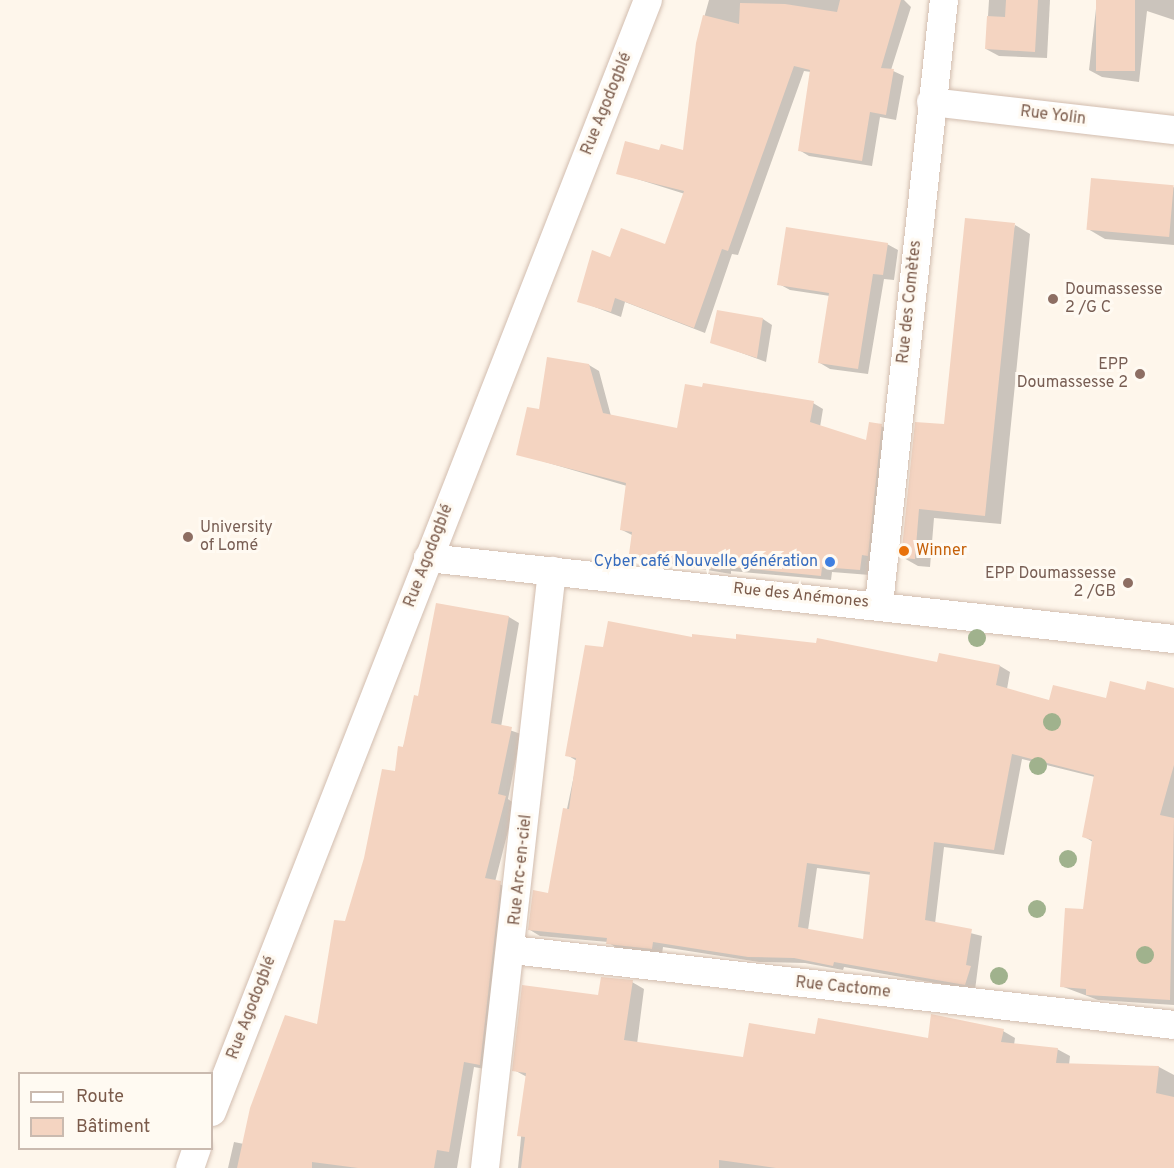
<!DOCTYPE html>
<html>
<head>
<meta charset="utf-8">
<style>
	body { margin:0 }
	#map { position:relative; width:1174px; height:1168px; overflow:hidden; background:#fef6eb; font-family:Overpass,sans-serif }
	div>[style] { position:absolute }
	.shadow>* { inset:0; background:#0003 }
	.building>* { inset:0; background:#f4d4c1; transform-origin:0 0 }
	.roads { filter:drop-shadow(0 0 2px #d2bdaf) drop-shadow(0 0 2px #d2bdaf) }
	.minor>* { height:28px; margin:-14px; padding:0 14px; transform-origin:14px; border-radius:14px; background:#fff }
	.trees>* { width:18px; height:18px; margin:-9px; border-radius:50%; background:#a0b28d }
	.dots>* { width:16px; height:16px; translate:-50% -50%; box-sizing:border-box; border:3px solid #fffaf2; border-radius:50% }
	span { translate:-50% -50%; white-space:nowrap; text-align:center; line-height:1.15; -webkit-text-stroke:6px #fffaf2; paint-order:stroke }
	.street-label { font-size:16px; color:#7b5b4b }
	.education-label { font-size:16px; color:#785e54 }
	.left { translate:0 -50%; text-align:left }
	.right { translate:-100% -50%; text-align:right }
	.food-label { font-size:16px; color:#c56008 }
	.shop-label { font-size:16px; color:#366cbe }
	.legend { position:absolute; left:18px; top:1072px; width:195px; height:78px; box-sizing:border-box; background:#fffaf2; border:2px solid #cabaaf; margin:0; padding:8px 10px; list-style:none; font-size:18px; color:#7b5b4b }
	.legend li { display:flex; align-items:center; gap:12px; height:30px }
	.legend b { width:30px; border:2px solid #cabaaf }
</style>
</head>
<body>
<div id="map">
	<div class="shadow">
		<i style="clip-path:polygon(709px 0,904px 0,911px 7px,891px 70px,904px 76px,896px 120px,880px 117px,872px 166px,809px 156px,799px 150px,811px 72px,804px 71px,738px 255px,732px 254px,705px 333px,625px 302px,621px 317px,579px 301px,611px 259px,666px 246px,685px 194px,618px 173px,660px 152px,684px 152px,697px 43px)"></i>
		<i style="clip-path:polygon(989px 0,1050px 0,1047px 58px,999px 56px,986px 49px)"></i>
		<i style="clip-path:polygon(1097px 0,1174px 0,1174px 20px,1147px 11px,1139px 82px,1102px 77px,1089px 70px)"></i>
		<i style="clip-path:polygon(1174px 187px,1174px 245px,1105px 239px,1088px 229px)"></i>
		<i style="clip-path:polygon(1015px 225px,1030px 234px,1001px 524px,934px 518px,930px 567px,918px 566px,902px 557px)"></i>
		<i style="clip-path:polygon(887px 244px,898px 250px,894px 280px,884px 279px,868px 374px,830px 369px,820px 363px,830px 296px,790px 290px,779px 284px)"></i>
		<i style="clip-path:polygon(763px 319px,772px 325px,766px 362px,712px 342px)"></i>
		<i style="clip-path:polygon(589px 365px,599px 371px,611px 416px,678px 429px,813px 403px,823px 409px,820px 427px,867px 442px,881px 426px,891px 431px,870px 575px,832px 572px,831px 580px,731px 571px,731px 574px,641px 559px,631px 553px,632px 535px,622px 530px,627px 486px,518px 454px,540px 411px)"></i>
		<i style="clip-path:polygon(437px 605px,509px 617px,519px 623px,501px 727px,521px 734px,508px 799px,515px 804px,495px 882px,510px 889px,490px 1070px,474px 1067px,457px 1168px,228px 1168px,234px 1142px,244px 1144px,319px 1026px,346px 923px,419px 698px)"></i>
		<i style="clip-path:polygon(evenodd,693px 639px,938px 663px,940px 654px,1000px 666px,1010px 672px,1007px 689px,1050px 701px,1107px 700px,1174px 690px,1174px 1005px,1098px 1000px,1061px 986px,1084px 911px,1093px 842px,1083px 836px,1095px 777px,1022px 759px,1004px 855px,944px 847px,935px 924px,982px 936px,975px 990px,844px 967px,843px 970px,805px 963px,759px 962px,663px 947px,662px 954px,618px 949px,608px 942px,540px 936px,530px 930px,549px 895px,577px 761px,567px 755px,604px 649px,693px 639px,817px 868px,872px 875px,864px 941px,808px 930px,817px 868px)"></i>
		<i style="clip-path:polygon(632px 982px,644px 989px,637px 1044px,744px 1059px,817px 1035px,929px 1040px,1003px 1031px,1015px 1038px,1014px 1045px,1057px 1049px,1070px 1056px,1069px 1065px,1159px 1067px,1174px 1075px,1174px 1168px,518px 1168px,527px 1077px,514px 1070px,599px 997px)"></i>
	</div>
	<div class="building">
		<i style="clip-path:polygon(840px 0,901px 0,881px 68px,894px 69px,886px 115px,870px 112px,862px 161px,798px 151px,810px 70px,794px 66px,728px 251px,722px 249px,694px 328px,615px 298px,611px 312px,577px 302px,592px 250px,610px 257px,621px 228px,665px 244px,684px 191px,616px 174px,625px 141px,659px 150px,661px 144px,683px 150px,696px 43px,703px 15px,739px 24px,740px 3px,785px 4px,837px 12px)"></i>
		<i style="clip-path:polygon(1006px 0,1038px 0,1035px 52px,985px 49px,987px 16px,1005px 17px)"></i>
		<i style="left:1096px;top:0;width:39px;height:71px"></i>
		<i style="left:1091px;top:178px;width:83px;height:52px;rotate:5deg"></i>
		<i style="clip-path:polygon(965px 218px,1015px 223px,985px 516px,919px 509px,915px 559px,901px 558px,915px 422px,944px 424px)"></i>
		<i style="clip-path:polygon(786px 227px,888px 243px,883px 275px,873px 274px,858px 369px,818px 363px,829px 293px,777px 285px)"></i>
		<i style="clip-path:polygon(717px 310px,763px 318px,757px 358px,710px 343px)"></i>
		<i style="clip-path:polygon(547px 357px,589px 364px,603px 413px,677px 428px,685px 384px,702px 387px,703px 383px,814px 401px,810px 422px,866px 440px,869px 422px,882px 424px,868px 556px,862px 555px,860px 570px,822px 567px,821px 576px,721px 566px,721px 570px,629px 554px,632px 532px,620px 530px,626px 483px,516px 455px,527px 407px,539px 409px)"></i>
		<i style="clip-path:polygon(436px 603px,509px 616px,491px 723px,512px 727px,498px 794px,506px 796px,485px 878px,501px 881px,480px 1065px,464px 1062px,449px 1152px,437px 1150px,434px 1168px,358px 1168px,312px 1162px,312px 1168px,237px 1168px,250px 1108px,285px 1015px,317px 1024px,334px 920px,345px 921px,364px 858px,382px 769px,395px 771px,398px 746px,403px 747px,414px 695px,418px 696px)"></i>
		<i style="clip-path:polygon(evenodd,608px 621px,692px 637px,692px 634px,736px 639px,736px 634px,816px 643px,817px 638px,937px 662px,939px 653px,1000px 665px,996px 685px,1049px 700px,1053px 685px,1106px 698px,1110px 681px,1145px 690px,1147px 681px,1174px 688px,1174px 765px,1160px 815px,1174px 818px,1170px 1000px,1086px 995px,1086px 989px,1060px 987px,1065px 908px,1083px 909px,1092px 840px,1082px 837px,1094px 775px,1012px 754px,994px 850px,934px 842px,925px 920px,972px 929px,966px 965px,971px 966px,965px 985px,834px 962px,833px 966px,794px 958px,748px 957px,653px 942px,652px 949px,606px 944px,607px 938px,528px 930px,533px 890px,548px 893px,563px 808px,569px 809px,576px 758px,565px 756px,585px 645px,603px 647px,608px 621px,807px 863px,870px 872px,863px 939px,798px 927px,807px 863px)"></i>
		<i style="clip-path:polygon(601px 977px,633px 980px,624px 1040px,743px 1057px,749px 1023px,815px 1034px,818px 1018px,928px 1038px,931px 1014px,1004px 1029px,1001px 1042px,1058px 1048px,1056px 1063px,1159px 1066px,1156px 1093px,1174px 1097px,1174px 1168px,776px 1168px,719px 1160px,719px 1168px,521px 1168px,525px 1137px,517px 1136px,526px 1073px,512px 1071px,522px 985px,598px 995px)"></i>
	</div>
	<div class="roads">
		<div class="minor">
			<i style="left:931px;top:102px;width:245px;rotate:6.6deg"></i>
			<i style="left:428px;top:558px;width:750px;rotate:6.2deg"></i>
			<i style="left:879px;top:604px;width:607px;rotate:-83.86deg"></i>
			<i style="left:512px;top:950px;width:666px;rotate:6.46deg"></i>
			<i style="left:212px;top:1112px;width:1194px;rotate:-68.59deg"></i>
			<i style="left:190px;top:1168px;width:21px;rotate:-71deg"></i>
			<i style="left:485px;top:1168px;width:601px;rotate:-83.6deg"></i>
		</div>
	</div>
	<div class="trees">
		<i style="left:977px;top:638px"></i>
		<i style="left:1052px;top:722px"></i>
		<i style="left:1038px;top:766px"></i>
		<i style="left:1068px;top:859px"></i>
		<i style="left:1037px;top:909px"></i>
		<i style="left:1145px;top:955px"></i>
		<i style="left:999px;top:976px"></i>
	</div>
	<div class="dots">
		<i style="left:1053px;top:299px;background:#8d6e63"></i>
		<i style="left:1140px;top:374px;background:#8d6e63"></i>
		<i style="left:188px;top:537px;background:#8d6e63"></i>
		<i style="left:904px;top:551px;background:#e8710a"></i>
		<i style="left:830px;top:562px;background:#3f7fe0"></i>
		<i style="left:1128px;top:583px;background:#8d6e63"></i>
	</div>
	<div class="street-label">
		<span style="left:607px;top:104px;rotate:-68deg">Rue Agodogblé</span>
		<span style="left:1053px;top:116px;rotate:7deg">Rue Yolin</span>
		<span style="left:910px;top:302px;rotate:-84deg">Rue des Comètes</span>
		<span style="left:429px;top:556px;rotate:-69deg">Rue Agodogblé</span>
		<span style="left:801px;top:596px;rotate:6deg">Rue des Anémones</span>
		<span style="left:521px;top:870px;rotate:-84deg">Rue Arc-en-ciel</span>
		<span style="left:843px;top:988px;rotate:6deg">Rue Cactome</span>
		<span style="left:252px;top:1008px;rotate:-69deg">Rue Agodogblé</span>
	</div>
	<div class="education-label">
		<span class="left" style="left:1065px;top:299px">Doumassesse<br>2 /G C</span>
		<span class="right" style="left:1128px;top:374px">EPP<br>Doumassesse 2</span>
		<span class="left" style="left:200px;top:537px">University<br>of Lomé</span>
		<span class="right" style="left:1116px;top:583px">EPP Doumassesse<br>2 /GB</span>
	</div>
	<div class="food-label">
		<span class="left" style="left:916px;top:551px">Winner</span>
	</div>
	<div class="shop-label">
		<span class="right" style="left:818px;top:562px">Cyber café Nouvelle génération</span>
	</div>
	<ul class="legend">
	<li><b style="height:8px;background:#fff"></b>Route</li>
	<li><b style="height:16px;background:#f4d4c1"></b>Bâtiment</li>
	</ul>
</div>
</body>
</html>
